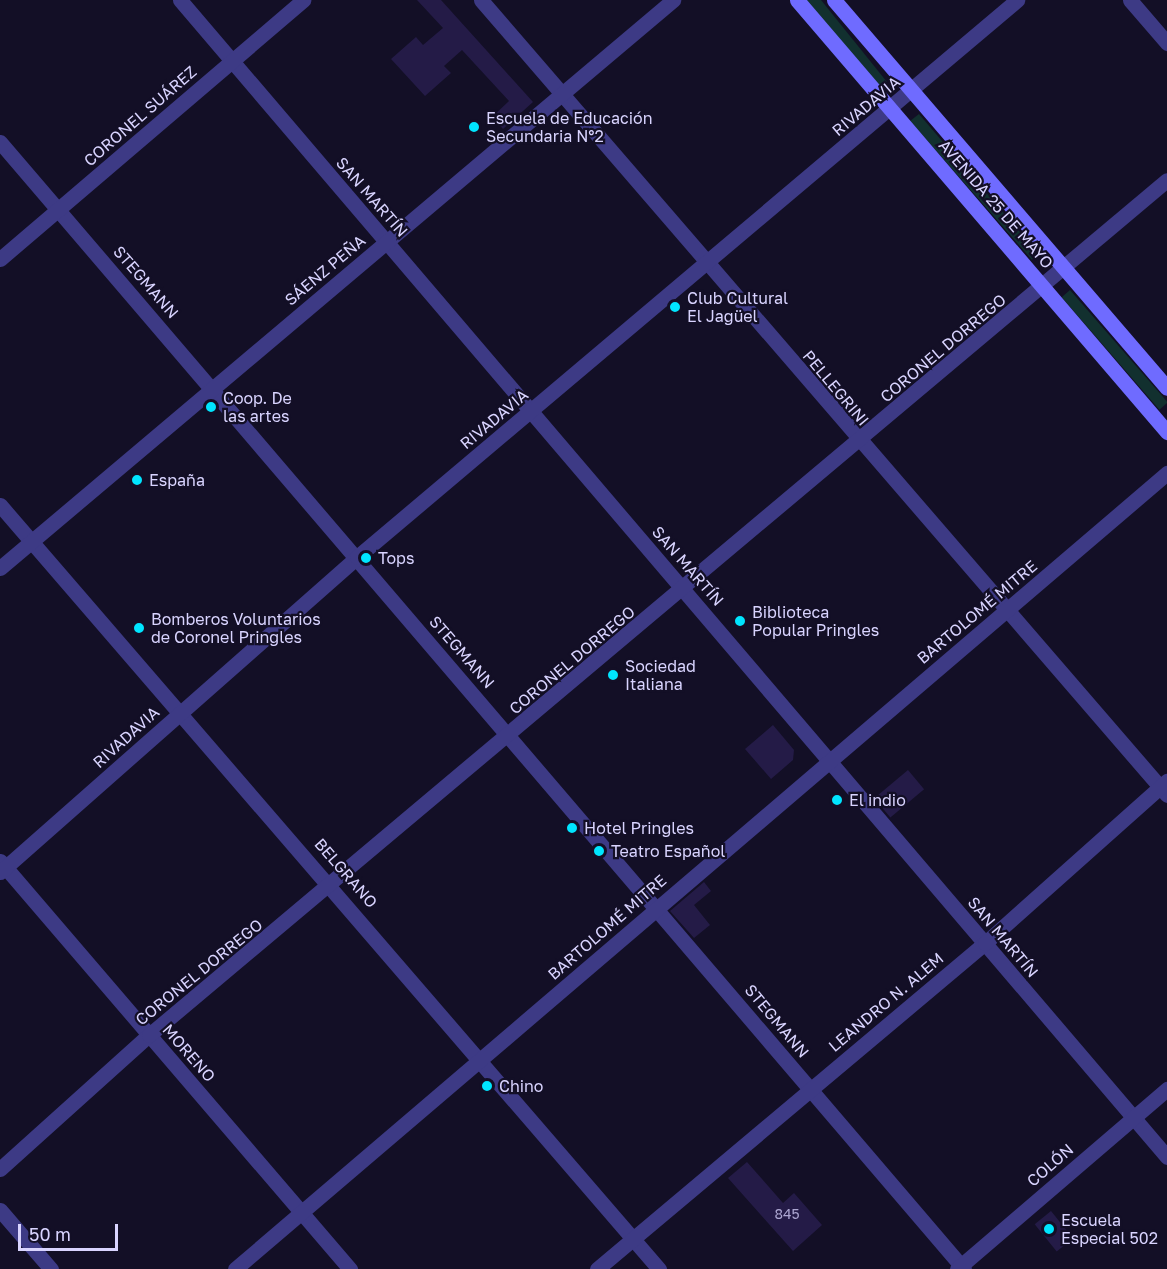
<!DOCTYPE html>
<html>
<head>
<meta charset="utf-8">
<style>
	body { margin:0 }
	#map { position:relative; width:1167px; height:1269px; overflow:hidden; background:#130f26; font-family:"Golos Text",sans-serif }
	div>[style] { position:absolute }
	.green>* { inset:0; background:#12302f; transform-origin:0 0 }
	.building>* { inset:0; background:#241b47; transform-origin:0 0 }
	.minor>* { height:15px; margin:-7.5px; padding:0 7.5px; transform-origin:7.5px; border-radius:7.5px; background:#3d3a85 }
	.secondary>* { height:15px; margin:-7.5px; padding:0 7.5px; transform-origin:7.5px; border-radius:7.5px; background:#6f6bff }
	.dots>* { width:16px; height:16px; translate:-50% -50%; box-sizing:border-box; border:3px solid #130f26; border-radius:50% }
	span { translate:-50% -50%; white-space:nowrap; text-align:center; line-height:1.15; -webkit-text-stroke:4.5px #130f26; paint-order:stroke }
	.number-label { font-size:14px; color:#aca6d1 }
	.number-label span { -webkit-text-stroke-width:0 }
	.street-label { font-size:16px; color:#d9d4ff }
	.poi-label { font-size:16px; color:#d9d4ff }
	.left { translate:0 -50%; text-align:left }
	.scale { position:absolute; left:18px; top:1224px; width:100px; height:27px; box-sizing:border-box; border:3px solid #d9d4ff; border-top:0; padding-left:8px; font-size:18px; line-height:21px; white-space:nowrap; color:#d9d4ff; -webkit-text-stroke:4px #130f26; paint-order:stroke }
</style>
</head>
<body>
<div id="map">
	<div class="green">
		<i style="clip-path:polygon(806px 0,821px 0,887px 82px,879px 85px)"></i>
		<i style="clip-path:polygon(919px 114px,1037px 252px,1032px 260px,910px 121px)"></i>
		<i style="left:1070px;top:290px;width:149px;height:11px;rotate:49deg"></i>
	</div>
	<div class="building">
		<i style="clip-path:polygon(417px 0,441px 0,533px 102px,503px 129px,492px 117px,509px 101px,462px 50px,444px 66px,451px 73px,425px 96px,391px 59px,416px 37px,423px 45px,443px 28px)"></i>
		<i style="clip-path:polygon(773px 725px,794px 750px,793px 760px,771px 779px,745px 749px)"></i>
		<i style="left:908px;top:770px;width:25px;height:44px;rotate:50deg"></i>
		<i style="clip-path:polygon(704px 882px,711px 891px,694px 905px,710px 925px,694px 938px,670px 911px)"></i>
		<i style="clip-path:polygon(747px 1162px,783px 1203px,794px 1193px,822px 1225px,793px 1251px,728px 1178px)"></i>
		<i style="left:1051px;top:1211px;width:35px;height:21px;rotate:51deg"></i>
	</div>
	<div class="minor">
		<i style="left:180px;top:0;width:1521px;rotate:49.53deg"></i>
		<i style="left:481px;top:0;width:1050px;rotate:49.21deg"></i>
		<i style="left:1130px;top:0;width:57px;rotate:49.3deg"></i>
		<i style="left:0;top:142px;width:1483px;rotate:49.46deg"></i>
		<i style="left:0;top:259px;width:399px;rotate:-40.5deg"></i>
		<i style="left:0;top:505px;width:1009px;rotate:49.22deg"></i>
		<i style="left:0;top:568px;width:881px;rotate:-40.16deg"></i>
		<i style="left:0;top:861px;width:538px;rotate:49.38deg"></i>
		<i style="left:0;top:872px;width:476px;rotate:-41.4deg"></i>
		<i style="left:357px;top:557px;width:864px;rotate:-40.16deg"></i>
		<i style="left:0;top:1169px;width:200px;rotate:-42deg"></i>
		<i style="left:149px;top:1035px;width:1329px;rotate:-40.03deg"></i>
		<i style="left:0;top:1210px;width:78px;rotate:49.2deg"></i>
		<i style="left:235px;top:1269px;width:1226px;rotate:-40.5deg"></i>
		<i style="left:597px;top:1269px;width:507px;rotate:-40.04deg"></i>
		<i style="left:985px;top:943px;width:244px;rotate:-41.7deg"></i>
		<i style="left:957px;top:1269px;width:277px;rotate:-40.6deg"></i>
	</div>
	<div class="secondary">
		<i style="left:797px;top:0;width:569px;rotate:49.42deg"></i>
		<i style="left:834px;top:0;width:511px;rotate:49.36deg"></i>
	</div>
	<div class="dots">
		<i style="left:474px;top:127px;background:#00e5ff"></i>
		<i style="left:675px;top:307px;background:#00e5ff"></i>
		<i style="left:211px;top:407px;background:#00e5ff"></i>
		<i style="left:137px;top:480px;background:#00e5ff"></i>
		<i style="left:366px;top:558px;background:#00e5ff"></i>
		<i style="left:740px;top:621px;background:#00e5ff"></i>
		<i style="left:139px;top:628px;background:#00e5ff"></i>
		<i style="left:613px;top:675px;background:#00e5ff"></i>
		<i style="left:837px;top:800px;background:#00e5ff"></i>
		<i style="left:572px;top:828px;background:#00e5ff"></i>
		<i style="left:599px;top:851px;background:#00e5ff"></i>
		<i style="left:487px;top:1086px;background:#00e5ff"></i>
		<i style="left:1049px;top:1229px;background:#00e5ff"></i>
	</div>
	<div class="number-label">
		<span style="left:787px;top:1214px">845</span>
	</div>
	<div class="street-label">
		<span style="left:866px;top:106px;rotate:-40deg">RIVADAVIA</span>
		<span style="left:140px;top:116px;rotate:-41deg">CORONEL SUÁREZ</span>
		<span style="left:372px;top:197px;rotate:49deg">SAN MARTÍN</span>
		<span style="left:996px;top:204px;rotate:49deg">AVENIDA 25 DE MAYO</span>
		<span style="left:325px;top:270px;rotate:-40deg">SÁENZ PEÑA</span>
		<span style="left:146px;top:282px;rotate:49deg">STEGMANN</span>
		<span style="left:943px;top:348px;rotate:-40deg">CORONEL DORREGO</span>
		<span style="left:836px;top:388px;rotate:50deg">PELLEGRINI</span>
		<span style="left:494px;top:419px;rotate:-40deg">RIVADAVIA</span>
		<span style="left:688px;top:566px;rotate:49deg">SAN MARTÍN</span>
		<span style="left:977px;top:612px;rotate:-40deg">BARTOLOMÉ MITRE</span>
		<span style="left:462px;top:652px;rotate:49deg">STEGMANN</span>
		<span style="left:572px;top:660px;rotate:-40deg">CORONEL DORREGO</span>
		<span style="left:126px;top:737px;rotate:-42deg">RIVADAVIA</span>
		<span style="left:346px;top:873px;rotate:49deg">BELGRANO</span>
		<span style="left:607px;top:927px;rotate:-41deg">BARTOLOMÉ MITRE</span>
		<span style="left:1003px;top:937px;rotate:50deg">SAN MARTÍN</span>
		<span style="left:199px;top:972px;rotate:-39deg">CORONEL DORREGO</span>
		<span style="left:886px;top:1002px;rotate:-40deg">LEANDRO N. ALEM</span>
		<span style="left:777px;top:1021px;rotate:50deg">STEGMANN</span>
		<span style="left:189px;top:1053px;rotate:49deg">MORENO</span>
		<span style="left:1050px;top:1165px;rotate:-41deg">COLÓN</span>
	</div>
	<div class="poi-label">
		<span class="left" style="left:486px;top:127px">Escuela de Educación<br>Secundaria N°2</span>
		<span class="left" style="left:687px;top:307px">Club Cultural<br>El Jagüel</span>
		<span class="left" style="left:223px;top:407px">Coop. De<br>las artes</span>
		<span class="left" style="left:149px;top:480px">España</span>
		<span class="left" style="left:378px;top:558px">Tops</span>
		<span class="left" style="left:752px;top:621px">Biblioteca<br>Popular Pringles</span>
		<span class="left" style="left:151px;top:628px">Bomberos Voluntarios<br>de Coronel Pringles</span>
		<span class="left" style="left:625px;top:675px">Sociedad<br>Italiana</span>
		<span class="left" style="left:849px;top:800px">El indio</span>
		<span class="left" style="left:584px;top:828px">Hotel Pringles</span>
		<span class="left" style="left:611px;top:851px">Teatro Español</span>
		<span class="left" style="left:499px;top:1086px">Chino</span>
		<span class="left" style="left:1061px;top:1229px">Escuela<br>Especial 502</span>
	</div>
	<div class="scale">50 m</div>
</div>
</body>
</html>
